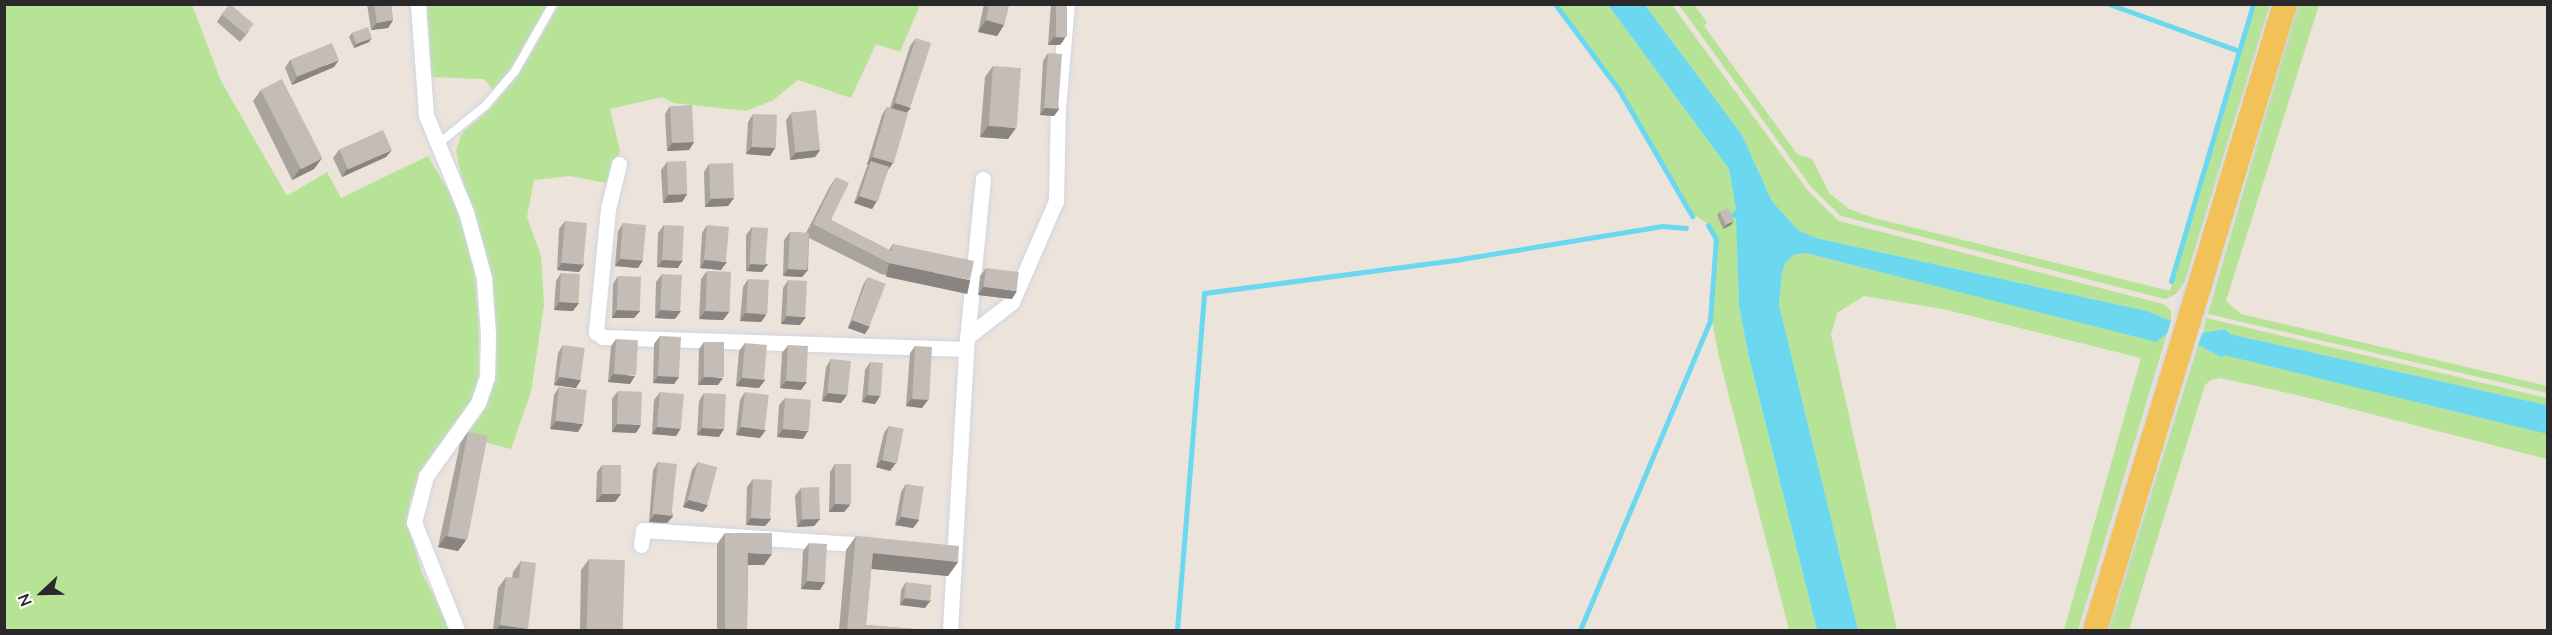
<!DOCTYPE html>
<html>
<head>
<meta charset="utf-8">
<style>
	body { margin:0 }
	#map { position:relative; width:2552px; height:635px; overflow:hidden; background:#ece3db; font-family:"Nunito Sans",sans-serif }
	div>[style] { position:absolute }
	.green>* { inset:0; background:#b7e396 }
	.water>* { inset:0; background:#6cd8f0 }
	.stream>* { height:5px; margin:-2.5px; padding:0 2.5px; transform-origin:2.5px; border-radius:2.5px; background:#6cd8f0 }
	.roads { filter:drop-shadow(0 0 2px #d0d5e2) drop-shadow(0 0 2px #d0d5e2) }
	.lane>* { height:8px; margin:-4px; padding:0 4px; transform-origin:4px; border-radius:4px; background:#fff }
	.street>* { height:15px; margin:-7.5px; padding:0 7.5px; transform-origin:7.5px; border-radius:7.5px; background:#fff }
	.primary>* { height:24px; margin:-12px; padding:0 12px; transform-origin:12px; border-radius:12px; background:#f2c259 }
	.wall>* { inset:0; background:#a9a39d }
	.shaded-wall>* { inset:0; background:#898480; transform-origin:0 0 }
	.building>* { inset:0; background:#c4bdb7; transform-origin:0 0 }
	span { translate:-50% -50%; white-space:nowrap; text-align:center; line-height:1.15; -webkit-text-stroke:4.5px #fff; paint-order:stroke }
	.frame { position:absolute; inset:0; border:6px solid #292929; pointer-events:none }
	.north { position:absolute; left:12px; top:563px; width:60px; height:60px; -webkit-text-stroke:4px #fff; paint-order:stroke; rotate:248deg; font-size:16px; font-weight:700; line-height:24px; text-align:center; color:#292929 }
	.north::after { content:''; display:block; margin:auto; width:21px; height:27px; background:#292929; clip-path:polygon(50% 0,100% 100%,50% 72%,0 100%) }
</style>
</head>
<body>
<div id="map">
	<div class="green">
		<i style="clip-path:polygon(4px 5px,192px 5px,221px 81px,287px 196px,327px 172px,341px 198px,428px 156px,460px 211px,475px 277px,479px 332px,479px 374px,473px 399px,430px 457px,410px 501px,407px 520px,422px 573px,451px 630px,5px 630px)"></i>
		<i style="clip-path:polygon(424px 5px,549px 5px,512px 69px,494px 91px,484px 79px,428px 77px)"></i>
		<i style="clip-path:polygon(559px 5px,920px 5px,900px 52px,876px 44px,851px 98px,798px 80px,772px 101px,746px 111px,673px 103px,662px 97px,610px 109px,620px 151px,606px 183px,570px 176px,534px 180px,527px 217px,541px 256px,544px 305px,531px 392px,511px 449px,464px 437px,481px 415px,492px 389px,495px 344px,456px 150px,462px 133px,489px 110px,519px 74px)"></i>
		<i style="clip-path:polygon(1557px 5px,1608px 5px,1729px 169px,1736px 210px,1739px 306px,1748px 353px,1817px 630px,1789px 630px,1719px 357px,1712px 320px,1717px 239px,1711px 226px,1693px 214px,1620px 90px)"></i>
		<i style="clip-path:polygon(1645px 5px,1672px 5px,1808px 191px,1839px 221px,2163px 304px,2171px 310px,2171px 321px,2147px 311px,1816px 238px,1798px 230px,1772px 201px,1742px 135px)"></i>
		<i style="clip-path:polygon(1679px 5px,1694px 5px,1707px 22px,1704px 26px,1797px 154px,1812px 159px,1829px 193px,1849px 209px,1874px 218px,2170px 291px,2256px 5px,2270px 5px,2185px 281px,2176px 294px,2165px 299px,1841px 216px,1812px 188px)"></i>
		<i style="clip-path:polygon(2297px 5px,2319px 5px,2226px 301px,2241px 314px,2547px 386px,2547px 393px,2208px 314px)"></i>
		<i style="clip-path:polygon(1805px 253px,2155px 341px,2167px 334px,2078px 630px,2064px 630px,2141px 358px,1943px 309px,1864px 296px,1837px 313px,1831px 335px,1897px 630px,1858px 630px,1779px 305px,1782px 272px,1786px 262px,1794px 255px)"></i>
		<i style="clip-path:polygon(2206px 318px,2547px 398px,2547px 405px,2230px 334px,2225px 329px,2203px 333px)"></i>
		<i style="clip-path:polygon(2198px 345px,2223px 358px,2224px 354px,2547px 434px,2547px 459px,2297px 395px,2220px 378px,2211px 380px,2205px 385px,2129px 630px,2108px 630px)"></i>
	</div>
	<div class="water">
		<i style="clip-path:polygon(1608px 5px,1645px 5px,1742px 135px,1772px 201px,1798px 230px,1816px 238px,2147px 311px,2171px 321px,2167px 334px,2156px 342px,1805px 253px,1794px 255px,1786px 262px,1782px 272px,1779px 305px,1858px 630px,1817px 630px,1748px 353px,1739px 306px,1736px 219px,1729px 215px,1736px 210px,1729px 169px)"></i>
		<i style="clip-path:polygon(2225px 329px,2230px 334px,2547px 405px,2547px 434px,2224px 355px,2223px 358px,2198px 345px,2202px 333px)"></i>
	</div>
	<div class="stream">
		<i style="left:1555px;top:4px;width:107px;rotate:53.3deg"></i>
		<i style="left:1619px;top:90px;width:146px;rotate:59.9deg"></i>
		<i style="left:2109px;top:4px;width:138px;rotate:19.9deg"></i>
		<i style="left:2171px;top:281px;width:289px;rotate:-73.5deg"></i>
		<i style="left:1177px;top:630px;width:338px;rotate:-85.4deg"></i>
		<i style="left:1204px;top:293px;width:259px;rotate:-7.5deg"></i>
		<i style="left:1461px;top:259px;width:204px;rotate:-9.3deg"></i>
		<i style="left:1662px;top:226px;width:24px;rotate:5deg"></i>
		<i style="left:1580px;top:630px;width:336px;rotate:-67.2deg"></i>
		<i style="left:1710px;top:320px;width:81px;rotate:-85.8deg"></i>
		<i style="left:1716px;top:239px;width:16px;rotate:-120deg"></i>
	</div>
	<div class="roads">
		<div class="lane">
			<i style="left:438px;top:144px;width:60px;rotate:-39deg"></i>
			<i style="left:485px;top:106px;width:46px;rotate:-49.4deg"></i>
			<i style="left:515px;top:71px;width:77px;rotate:-60.4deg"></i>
		</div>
		<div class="street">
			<i style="left:418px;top:4px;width:111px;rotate:85.9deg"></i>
			<i style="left:426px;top:115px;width:105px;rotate:67.6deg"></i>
			<i style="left:466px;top:212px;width:68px;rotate:74.7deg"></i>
			<i style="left:484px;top:278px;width:56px;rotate:85.9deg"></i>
			<i style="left:488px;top:334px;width:43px;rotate:91.3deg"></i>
			<i style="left:487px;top:377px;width:28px;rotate:109deg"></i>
			<i style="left:478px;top:403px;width:90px;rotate:125.5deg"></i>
			<i style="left:426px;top:476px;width:48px;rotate:104.6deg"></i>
			<i style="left:414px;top:522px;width:116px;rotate:68.3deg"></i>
			<i style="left:619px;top:164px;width:46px;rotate:103.7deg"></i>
			<i style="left:608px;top:209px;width:124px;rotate:95.6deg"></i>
			<i style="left:596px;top:332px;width:9px;rotate:36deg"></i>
			<i style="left:603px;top:337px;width:363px;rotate:1.9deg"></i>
			<i style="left:967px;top:337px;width:57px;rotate:-37.9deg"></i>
			<i style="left:1012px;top:302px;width:110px;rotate:-66.5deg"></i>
			<i style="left:1056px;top:201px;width:93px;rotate:-88.8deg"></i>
			<i style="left:1058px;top:108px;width:104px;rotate:-85.1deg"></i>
			<i style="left:641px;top:545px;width:15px;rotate:-82deg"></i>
			<i style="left:643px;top:530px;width:228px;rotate:3.8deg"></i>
			<i style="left:950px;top:630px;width:281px;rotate:-86.7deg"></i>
			<i style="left:966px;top:349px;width:171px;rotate:-84.3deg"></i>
		</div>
		<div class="primary">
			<i style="left:2095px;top:630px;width:654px;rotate:-73.12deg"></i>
		</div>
	</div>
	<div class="wall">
		<i style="clip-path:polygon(367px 4px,391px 4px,393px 20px,388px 28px,371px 30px)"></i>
		<i style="clip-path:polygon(984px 4px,1009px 4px,1004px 25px,997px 36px,978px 32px)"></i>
		<i style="clip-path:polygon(1051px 4px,1067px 4px,1065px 38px,1060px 45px,1048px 45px)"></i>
		<i style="clip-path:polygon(222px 14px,249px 31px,240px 42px,217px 22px)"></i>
		<i style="clip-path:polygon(352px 33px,369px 42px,354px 48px,349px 37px)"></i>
		<i style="clip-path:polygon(916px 38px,907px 113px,893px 163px,888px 170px,877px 201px,872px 209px,854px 203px,866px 169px,868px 165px,867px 164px,882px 115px,887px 107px,890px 108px,910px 46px)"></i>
		<i style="clip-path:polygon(1048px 53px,1059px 109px,1054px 116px,1040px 115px,1043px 61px)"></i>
		<i style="clip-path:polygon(290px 60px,334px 67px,292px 85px,285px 68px)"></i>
		<i style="clip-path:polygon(993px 66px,1008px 139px,980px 137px,985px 77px)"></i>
		<i style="clip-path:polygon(261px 90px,322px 158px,314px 169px,292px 180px,253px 101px)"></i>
		<i style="clip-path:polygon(670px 106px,694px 142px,689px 150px,667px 151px,665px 114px)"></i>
		<i style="clip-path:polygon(791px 113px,820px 150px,815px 157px,790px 160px,786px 120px)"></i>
		<i style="clip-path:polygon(753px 114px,775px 148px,770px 156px,746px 154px,748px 122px)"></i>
		<i style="clip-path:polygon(339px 150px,386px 157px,342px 177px,333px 158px)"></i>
		<i style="clip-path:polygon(667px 162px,687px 194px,682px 202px,663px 203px,661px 170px)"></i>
		<i style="clip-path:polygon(709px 164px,734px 198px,728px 206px,705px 207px,704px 172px)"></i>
		<i style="clip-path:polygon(836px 177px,831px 220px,889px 250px,893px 244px,962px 291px,881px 274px,809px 238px,808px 270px,802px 277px,783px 276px,784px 240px,790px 232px,806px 233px,829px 188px)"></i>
		<i style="clip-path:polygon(1720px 211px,1731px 225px,1723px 229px,1717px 215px)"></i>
		<i style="clip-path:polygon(565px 221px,584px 264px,579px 272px,557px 270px,559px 229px)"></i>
		<i style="clip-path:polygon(623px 223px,643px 260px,638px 268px,615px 266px,618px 231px)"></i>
		<i style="clip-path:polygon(664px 225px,678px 268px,657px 267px,658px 233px)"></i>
		<i style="clip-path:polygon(707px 225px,721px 270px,700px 268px,702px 233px)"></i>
		<i style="clip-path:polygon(752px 227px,762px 272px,746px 271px,746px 235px)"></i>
		<i style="clip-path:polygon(986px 268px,1012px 299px,978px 295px,980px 276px)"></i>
		<i style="clip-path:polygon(707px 271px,729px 312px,723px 320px,699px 319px,701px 279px)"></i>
		<i style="clip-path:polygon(561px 273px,573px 311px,554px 310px,556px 281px)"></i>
		<i style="clip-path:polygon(662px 274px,675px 319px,655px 318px,656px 282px)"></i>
		<i style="clip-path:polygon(618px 276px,640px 311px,634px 318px,612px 318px,613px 284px)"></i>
		<i style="clip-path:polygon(868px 277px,865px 334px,848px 328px,863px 285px)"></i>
		<i style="clip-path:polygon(748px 279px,766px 315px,761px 322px,740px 321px,743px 287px)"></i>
		<i style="clip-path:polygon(788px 280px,800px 325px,781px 324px,783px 288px)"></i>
		<i style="clip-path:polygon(660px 336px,679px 377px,674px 384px,653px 383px,654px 344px)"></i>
		<i style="clip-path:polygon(616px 339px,630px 384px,608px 382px,611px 346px)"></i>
		<i style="clip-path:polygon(704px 342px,718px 385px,698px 385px,699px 349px)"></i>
		<i style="clip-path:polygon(745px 343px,765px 380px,759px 388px,736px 386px,739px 351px)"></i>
		<i style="clip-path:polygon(563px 345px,576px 388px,554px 385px,558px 353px)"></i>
		<i style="clip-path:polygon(788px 345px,801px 390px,780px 388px,782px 353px)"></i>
		<i style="clip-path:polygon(915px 346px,928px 400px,922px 408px,906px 406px,910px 353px)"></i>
		<i style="clip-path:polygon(831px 359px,847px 395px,841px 403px,822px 401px,826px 367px)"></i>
		<i style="clip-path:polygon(870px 362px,880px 396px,875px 404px,862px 402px,865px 370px)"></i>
		<i style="clip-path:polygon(559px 387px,578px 432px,550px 429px,554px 395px)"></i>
		<i style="clip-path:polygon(618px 391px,636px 433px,612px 432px,612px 399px)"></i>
		<i style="clip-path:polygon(660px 392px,681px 428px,676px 436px,652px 434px,654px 400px)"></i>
		<i style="clip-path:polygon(745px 392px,760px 438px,736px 435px,740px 400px)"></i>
		<i style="clip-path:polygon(704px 393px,719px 437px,697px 435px,699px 401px)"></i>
		<i style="clip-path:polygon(785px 398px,803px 439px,777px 437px,779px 405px)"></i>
		<i style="clip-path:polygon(889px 426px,890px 471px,876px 467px,884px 433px)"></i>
		<i style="clip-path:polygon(468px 432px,466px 540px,458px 551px,438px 547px,460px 444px)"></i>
		<i style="clip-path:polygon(658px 462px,673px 516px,667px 523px,649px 522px,653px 470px)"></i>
		<i style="clip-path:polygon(698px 462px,703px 512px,683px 507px,692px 470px)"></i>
		<i style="clip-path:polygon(835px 464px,850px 505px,844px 512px,829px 512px,830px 472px)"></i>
		<i style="clip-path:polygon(602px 465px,615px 502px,596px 502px,597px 472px)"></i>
		<i style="clip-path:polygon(753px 479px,771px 519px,765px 526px,746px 525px,747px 487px)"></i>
		<i style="clip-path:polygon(906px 484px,919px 520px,913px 528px,895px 525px,901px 492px)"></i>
		<i style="clip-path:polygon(801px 488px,820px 519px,814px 526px,797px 527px,795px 496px)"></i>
		<i style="clip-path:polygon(725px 533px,764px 565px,748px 565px,747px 630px,717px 630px,717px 544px)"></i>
		<i style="clip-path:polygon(856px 536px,958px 562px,948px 576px,871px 569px,866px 625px,927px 630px,839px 630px,846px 550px)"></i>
		<i style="clip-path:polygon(809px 543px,820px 590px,801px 589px,803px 551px)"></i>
		<i style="clip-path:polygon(589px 559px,623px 630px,580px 630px,581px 570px)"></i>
		<i style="clip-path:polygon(521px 561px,527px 630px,493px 630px,498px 588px,506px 577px,512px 578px,513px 572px)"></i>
		<i style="clip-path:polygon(906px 582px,925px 608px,900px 605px,901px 590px)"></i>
	</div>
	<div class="shaded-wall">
		<i style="clip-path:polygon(393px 20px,388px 28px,371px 30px,377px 23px)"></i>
		<i style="clip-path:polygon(986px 20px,1004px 25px,997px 36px,978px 32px)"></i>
		<i style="clip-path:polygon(1054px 37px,1065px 38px,1060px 45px,1048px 45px)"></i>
		<i style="clip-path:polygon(372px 38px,369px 42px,354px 48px,356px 44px)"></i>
		<i style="clip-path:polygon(339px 60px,334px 67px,292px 85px,297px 77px)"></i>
		<i style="clip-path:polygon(895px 103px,911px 108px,905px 115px,890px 111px)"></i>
		<i style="clip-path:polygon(1045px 108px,1059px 109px,1054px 116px,1040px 115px)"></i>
		<i style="clip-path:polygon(988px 126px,1016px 128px,1008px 139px,980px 137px)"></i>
		<i style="clip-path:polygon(694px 142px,689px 150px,667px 151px,672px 143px)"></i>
		<i style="clip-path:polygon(752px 147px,775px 148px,770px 156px,746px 154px)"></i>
		<i style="clip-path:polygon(392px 150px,386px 157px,342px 177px,347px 169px)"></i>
		<i style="clip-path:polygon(820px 150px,815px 157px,790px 160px,796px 152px)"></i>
		<i style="clip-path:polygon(872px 157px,893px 163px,887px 171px,871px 161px,868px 165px,867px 164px)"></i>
		<i style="clip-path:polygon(322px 158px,314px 169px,292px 180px,300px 169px)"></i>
		<i style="clip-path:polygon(687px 194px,682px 202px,663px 203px,668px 195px)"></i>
		<i style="clip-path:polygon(860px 196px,877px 201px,872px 209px,854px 203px)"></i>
		<i style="clip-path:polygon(734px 198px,728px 206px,705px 207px,711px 199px)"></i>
		<i style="clip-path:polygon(1734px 221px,1731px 225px,1723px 229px,1726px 225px)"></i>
		<i style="clip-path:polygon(620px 259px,643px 260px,638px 268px,615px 266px)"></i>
		<i style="clip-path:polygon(663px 260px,683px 260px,678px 268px,657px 267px)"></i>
		<i style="clip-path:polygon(705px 260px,727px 262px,721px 270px,700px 268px)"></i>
		<i style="clip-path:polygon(562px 263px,584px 264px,579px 272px,557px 270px)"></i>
		<i style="left:889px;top:263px;width:83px;height:14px;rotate:12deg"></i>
		<i style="clip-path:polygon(751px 264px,768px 264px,762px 272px,746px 271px)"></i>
		<i style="clip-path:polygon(788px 269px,808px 270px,802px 277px,783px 276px)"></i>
		<i style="clip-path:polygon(983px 287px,1017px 291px,1012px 299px,978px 295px)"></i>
		<i style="clip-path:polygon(559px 302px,579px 303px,573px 311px,554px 310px)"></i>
		<i style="clip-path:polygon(617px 310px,640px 311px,634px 318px,612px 318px)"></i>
		<i style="clip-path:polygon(660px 310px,681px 311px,675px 319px,655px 318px)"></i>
		<i style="clip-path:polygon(705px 311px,729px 312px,723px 320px,699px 319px)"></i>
		<i style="clip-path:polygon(745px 313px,766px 315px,761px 322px,740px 321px)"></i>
		<i style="clip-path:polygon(787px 316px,806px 317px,800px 325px,781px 324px)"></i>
		<i style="clip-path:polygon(853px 320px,870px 326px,865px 334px,848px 328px)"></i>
		<i style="clip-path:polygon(613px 374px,635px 376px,630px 384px,608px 382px)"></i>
		<i style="clip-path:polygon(658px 376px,679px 377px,674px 384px,653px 383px)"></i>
		<i style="clip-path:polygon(560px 377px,581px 380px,576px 388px,554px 385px)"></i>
		<i style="clip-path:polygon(704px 377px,723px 378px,718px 385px,698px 385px)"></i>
		<i style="clip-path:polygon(742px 378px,765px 380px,759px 388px,736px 386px)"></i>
		<i style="clip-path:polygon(786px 381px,807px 382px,801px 390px,780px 388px)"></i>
		<i style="clip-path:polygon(828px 393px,847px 395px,841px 403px,822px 401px)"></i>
		<i style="clip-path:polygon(867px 395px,880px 396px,875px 404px,862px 402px)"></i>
		<i style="clip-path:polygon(911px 399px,928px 400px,922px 408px,906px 406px)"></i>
		<i style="clip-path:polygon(556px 421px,583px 424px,578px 432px,550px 429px)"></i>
		<i style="clip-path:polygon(617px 424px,641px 425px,636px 433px,612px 432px)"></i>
		<i style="clip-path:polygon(657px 427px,681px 428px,676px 436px,652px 434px)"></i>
		<i style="clip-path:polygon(741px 427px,766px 430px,760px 438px,736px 435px)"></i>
		<i style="clip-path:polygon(702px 428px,724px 429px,719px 437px,697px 435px)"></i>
		<i style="clip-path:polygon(783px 429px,808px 431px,803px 439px,777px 437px)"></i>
		<i style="clip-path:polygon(881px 460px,896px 463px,890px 471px,876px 467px)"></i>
		<i style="clip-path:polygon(602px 494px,621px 494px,615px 502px,596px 502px)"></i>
		<i style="clip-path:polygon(689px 500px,708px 505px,703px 512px,683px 507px)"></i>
		<i style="clip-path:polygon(835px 504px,850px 505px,844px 512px,829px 512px)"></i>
		<i style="clip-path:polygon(655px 514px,673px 516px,667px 523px,649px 522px)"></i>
		<i style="clip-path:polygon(901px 517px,919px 520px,913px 528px,895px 525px)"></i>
		<i style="clip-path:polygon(751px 518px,771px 519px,765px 526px,746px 525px)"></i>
		<i style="clip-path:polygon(802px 519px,820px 519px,814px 526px,797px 527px)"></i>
		<i style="clip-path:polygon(446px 536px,466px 540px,458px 551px,438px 547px)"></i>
		<i style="clip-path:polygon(748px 553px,772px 554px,764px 565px,740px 565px)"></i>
		<i style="clip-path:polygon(873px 553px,958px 562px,948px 576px,863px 568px)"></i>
		<i style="clip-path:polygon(807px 581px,825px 582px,820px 590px,801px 589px)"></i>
		<i style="clip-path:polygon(905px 598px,931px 600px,925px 608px,900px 605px)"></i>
		<i style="clip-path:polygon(500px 625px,528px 629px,527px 630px,496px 630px)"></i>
	</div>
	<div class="building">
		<i style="left:230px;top:4px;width:31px;height:13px;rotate:40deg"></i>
		<i style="clip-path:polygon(374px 4px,391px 4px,393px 20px,377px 23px)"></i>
		<i style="clip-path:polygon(989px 4px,1009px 4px,1004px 25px,986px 20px)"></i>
		<i style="left:1056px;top:4px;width:11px;height:33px"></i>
		<i style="left:368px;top:27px;width:12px;height:17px;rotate:70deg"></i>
		<i style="left:916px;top:38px;width:16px;height:68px;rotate:18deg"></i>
		<i style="left:332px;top:43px;width:18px;height:45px;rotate:68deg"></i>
		<i style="left:1048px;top:53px;width:14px;height:55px;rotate:4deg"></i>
		<i style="left:993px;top:66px;width:28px;height:60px;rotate:4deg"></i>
		<i style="left:282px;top:79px;width:89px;height:24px;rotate:63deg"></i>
		<i style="left:692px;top:105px;width:37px;height:22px;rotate:87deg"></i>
		<i style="left:887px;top:107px;width:22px;height:52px;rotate:16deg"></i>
		<i style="left:816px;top:110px;width:40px;height:25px;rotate:84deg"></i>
		<i style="left:753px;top:114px;width:24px;height:33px;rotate:2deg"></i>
		<i style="left:383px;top:130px;width:22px;height:48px;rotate:66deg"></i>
		<i style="left:686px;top:161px;width:33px;height:19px;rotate:88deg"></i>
		<i style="left:871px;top:161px;width:19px;height:37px;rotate:18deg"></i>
		<i style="left:733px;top:163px;width:35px;height:24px;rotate:88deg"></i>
		<i style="clip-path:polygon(836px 177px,849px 183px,831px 220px,891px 251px,893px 244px,974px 261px,970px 280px,889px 263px,813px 224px)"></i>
		<i style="left:1728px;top:208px;width:14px;height:9px;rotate:65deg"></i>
		<i style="left:565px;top:221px;width:22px;height:42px;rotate:5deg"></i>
		<i style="left:623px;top:223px;width:23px;height:36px;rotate:5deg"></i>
		<i style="left:664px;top:225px;width:20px;height:35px;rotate:3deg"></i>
		<i style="left:707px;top:225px;width:22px;height:35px;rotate:5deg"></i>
		<i style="left:752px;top:227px;width:16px;height:37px;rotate:4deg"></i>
		<i style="left:790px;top:232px;width:19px;height:37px;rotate:3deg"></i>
		<i style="left:986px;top:268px;width:33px;height:19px;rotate:7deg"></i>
		<i style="left:707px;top:271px;width:24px;height:40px;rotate:2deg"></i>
		<i style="left:561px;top:273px;width:19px;height:29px;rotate:3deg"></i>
		<i style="left:662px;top:274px;width:20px;height:36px;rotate:3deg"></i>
		<i style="left:618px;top:276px;width:23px;height:34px;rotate:2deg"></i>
		<i style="left:868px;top:277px;width:19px;height:46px;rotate:21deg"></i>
		<i style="left:748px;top:279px;width:21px;height:34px;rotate:3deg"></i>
		<i style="left:788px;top:280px;width:19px;height:36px;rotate:3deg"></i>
		<i style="left:660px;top:336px;width:21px;height:40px;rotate:3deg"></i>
		<i style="left:616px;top:339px;width:22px;height:35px;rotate:3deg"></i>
		<i style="left:704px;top:342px;width:20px;height:35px"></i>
		<i style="left:745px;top:343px;width:22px;height:35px;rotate:5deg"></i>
		<i style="left:563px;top:345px;width:22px;height:32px;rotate:8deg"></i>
		<i style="left:788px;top:345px;width:20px;height:36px;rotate:3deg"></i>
		<i style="left:915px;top:346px;width:17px;height:53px;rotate:3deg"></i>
		<i style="left:831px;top:359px;width:20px;height:34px;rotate:6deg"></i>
		<i style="left:870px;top:362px;width:13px;height:33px;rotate:4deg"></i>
		<i style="left:559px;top:387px;width:28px;height:34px;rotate:6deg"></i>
		<i style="left:618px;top:391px;width:24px;height:33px;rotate:2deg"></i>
		<i style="left:660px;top:392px;width:24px;height:35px;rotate:5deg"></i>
		<i style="left:745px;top:392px;width:24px;height:35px;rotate:7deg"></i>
		<i style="left:704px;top:393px;width:22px;height:35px;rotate:3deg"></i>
		<i style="left:785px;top:398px;width:26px;height:31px;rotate:4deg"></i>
		<i style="left:889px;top:426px;width:15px;height:35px;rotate:11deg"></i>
		<i style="left:468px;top:432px;width:20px;height:106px;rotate:11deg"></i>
		<i style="left:658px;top:462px;width:19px;height:52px;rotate:6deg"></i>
		<i style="left:698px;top:462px;width:20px;height:39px;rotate:15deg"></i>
		<i style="left:835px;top:464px;width:16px;height:40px"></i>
		<i style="left:602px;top:465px;width:19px;height:29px"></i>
		<i style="left:753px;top:479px;width:19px;height:39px;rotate:3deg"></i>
		<i style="left:906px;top:484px;width:18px;height:33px;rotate:9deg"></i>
		<i style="left:819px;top:487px;width:32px;height:18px;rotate:88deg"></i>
		<i style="clip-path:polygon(725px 533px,772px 533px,772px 554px,748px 553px,747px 630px,725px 630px)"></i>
		<i style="clip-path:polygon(856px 536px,959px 546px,958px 562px,873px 553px,866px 625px,927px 630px,847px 630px)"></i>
		<i style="left:809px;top:543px;width:18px;height:38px;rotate:3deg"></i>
		<i style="left:589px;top:559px;width:36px;height:71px;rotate:2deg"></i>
		<i style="clip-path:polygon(521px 561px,536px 563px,528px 629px,500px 625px,506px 577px,519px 578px)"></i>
		<i style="left:906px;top:582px;width:26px;height:16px;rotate:7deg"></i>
	</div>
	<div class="frame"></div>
	<div class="north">N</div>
</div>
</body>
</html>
